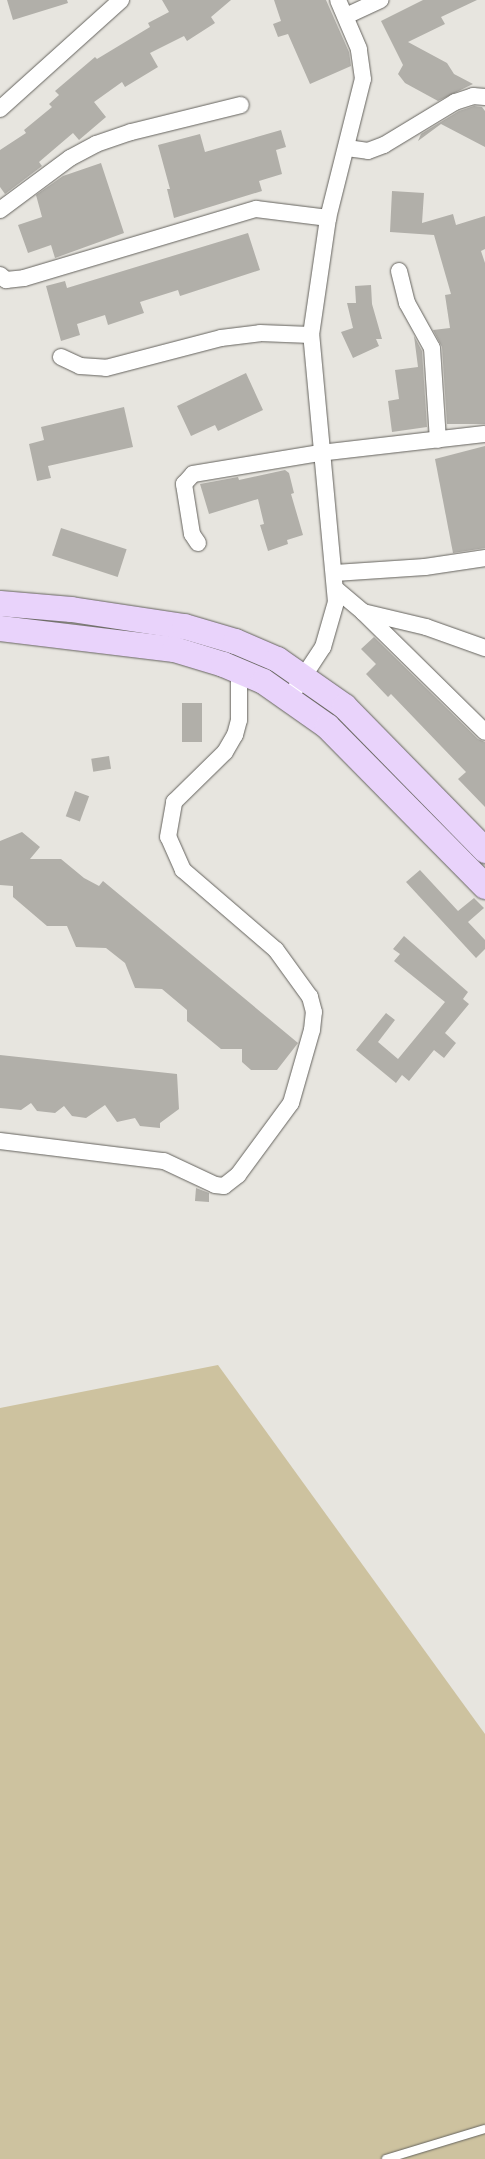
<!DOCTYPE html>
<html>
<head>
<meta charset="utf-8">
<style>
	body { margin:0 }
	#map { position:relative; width:485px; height:2159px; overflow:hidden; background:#e7e5df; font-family:"PT Sans",sans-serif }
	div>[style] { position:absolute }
	.green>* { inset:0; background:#cdc29f }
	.building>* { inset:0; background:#b1afa9; transform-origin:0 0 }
	.roads { filter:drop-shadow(0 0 1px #65635e) drop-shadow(0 0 1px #65635e) }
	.service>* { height:8px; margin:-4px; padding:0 4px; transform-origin:4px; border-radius:4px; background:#fff }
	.minor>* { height:16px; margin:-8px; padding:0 8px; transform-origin:8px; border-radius:8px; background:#fff }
	.primary>* { height:25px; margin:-12.5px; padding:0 12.5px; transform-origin:12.5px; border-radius:12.5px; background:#e9d3fb }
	span { translate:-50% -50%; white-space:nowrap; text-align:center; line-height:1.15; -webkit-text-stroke:4px #fff; paint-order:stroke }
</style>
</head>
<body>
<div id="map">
	<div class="green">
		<i style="clip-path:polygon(218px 1365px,485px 1734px,485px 2159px,0 2159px,0 1408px)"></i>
	</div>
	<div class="building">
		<i style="clip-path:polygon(7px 0,67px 0,68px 3px,13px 20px)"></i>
		<i style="clip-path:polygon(162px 0,231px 0,211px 17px,215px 23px,187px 41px,184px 36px,150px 53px,158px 67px,125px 87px,122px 82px,94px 102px,106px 117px,79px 140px,73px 133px,39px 162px,42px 166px,5px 194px,0 187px,0 150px,26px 133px,24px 130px,52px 107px,49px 104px,59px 95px,55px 91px,95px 57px,97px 59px,150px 27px,148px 23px,169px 12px)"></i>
		<i style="clip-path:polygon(274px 0,326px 0,349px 52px,351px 66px,310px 84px,288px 34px,278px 37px,273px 24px,281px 21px)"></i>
		<i style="clip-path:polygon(423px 0,477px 0,441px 17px,445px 24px,408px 42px,447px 63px,454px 74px,473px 84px,438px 101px,405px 83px,398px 74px,403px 65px,381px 21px)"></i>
		<i style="clip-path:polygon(474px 106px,482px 107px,485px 111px,485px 147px,441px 124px,418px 141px,421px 134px,459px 111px)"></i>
		<i style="clip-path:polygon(281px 130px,286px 147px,276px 150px,282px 174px,259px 181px,262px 191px,174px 218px,167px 189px,170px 189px,158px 145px,200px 134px,205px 152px)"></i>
		<i style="clip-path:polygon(101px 163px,124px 233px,55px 258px,51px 245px,28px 253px,18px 225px,42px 217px,36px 195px,63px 176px)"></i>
		<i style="clip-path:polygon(392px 191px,424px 193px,422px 223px,453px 214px,456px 225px,485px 216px,485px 249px,481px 251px,485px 263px,485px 424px,447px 424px,442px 347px,433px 330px,450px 328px,445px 295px,451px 294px,434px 235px,390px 232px)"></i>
		<i style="clip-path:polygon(248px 233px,260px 270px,180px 296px,178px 290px,140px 302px,144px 313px,108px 325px,105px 315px,77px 324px,80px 335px,61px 341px,46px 286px,65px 281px,67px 288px)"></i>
		<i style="clip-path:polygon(371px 285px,372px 304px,382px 339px,376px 339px,379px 346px,353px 358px,341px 332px,353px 328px,347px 303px,356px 303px,355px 286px)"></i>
		<i style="clip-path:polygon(414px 336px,422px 351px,427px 427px,392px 432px,388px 401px,399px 399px,395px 370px,418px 367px)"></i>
		<i style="clip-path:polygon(246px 373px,263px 410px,218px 431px,215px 425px,191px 436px,177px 406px)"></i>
		<i style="clip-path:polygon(124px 407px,133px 447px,48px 466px,51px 478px,37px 481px,29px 444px,44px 440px,41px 427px)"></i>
		<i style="clip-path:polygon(485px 446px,485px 548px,453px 553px,435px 459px)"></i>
		<i style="clip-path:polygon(285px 470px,289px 473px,294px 493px,291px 494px,303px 535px,287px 540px,288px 544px,268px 551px,260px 525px,264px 524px,258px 499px,209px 514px,200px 484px,238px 477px,239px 480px)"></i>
		<i style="left:61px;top:528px;width:69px;height:29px;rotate:18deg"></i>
		<i style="clip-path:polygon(374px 637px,478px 739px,485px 742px,485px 807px,458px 779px,466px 772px,391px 694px,388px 697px,366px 674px,376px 664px,361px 649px)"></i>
		<i style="left:182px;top:703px;width:20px;height:39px"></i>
		<i style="left:109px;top:756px;width:13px;height:18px;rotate:81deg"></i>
		<i style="left:75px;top:791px;width:15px;height:27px;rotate:20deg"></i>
		<i style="clip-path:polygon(22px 832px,40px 847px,30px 859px,61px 859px,84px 878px,99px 886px,103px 881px,298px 1043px,277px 1070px,251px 1070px,242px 1062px,242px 1049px,221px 1049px,187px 1021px,187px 1010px,162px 989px,135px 988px,125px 963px,106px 948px,76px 947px,67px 926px,47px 926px,13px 897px,13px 886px,0 885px,0 841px)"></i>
		<i style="clip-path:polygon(420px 870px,458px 911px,474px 898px,484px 908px,468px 922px,485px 940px,485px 949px,476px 958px,406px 882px)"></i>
		<i style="clip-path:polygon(404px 936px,468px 992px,463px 999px,469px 1004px,445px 1033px,456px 1043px,444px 1058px,434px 1050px,409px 1081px,402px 1075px,396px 1083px,356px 1050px,386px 1013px,395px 1020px,378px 1042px,398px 1059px,445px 1002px,394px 961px,400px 954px,393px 949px)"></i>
		<i style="clip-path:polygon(0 1055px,177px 1074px,179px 1109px,160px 1123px,160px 1128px,140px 1126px,135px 1118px,117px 1122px,105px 1105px,86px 1118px,72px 1116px,64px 1106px,55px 1113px,37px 1111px,31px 1103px,21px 1110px,0 1108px)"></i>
		<i style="clip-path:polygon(196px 1188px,209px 1193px,209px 1202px,195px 1201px)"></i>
	</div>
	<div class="roads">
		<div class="service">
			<i style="left:386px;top:2159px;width:103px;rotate:-16.9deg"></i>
		</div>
		<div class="minor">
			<i style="left:346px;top:16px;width:38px;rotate:-25deg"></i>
			<i style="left:0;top:109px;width:163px;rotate:-42deg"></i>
			<i style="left:347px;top:148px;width:21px;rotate:8deg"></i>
			<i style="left:368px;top:151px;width:17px;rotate:-21deg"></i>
			<i style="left:384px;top:145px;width:83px;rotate:-31.2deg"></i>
			<i style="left:455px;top:102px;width:19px;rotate:-18deg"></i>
			<i style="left:473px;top:96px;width:12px;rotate:5deg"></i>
			<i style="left:0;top:210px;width:87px;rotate:-36.6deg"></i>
			<i style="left:70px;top:158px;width:30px;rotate:-28deg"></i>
			<i style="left:96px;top:144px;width:37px;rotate:-19deg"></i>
			<i style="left:131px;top:132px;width:113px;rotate:-13.8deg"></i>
			<i style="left:399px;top:271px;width:33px;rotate:76deg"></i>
			<i style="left:407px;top:303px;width:51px;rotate:60.9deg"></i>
			<i style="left:432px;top:348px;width:92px;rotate:86.3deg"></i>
			<i style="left:0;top:275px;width:8px;rotate:40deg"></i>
			<i style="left:6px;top:280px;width:18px;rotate:-6deg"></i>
			<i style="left:24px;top:278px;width:242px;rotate:-16.6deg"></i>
			<i style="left:256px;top:209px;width:73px;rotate:7.1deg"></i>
			<i style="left:61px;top:357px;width:21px;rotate:25deg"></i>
			<i style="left:80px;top:366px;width:26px;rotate:4deg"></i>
			<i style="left:106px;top:368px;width:119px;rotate:-14.6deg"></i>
			<i style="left:221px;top:338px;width:39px;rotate:-7deg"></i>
			<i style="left:260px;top:333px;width:51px;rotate:2.2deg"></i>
			<i style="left:198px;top:543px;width:11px;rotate:-124deg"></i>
			<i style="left:192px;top:534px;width:51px;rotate:-99.1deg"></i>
			<i style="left:184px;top:484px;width:13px;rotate:-48deg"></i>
			<i style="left:193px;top:474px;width:129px;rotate:-9.4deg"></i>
			<i style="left:320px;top:453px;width:166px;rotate:-6.6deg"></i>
			<i style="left:335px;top:573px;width:90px;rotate:-3.8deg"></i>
			<i style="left:425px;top:567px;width:61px;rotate:-8.5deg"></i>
			<i style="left:337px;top:590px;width:34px;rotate:40deg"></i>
			<i style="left:363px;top:612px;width:171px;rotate:44.5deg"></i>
			<i style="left:363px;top:612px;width:65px;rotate:13.4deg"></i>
			<i style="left:426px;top:627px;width:63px;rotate:19.6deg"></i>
			<i style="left:290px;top:697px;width:60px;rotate:-56.6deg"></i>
			<i style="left:323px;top:647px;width:47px;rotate:-73.9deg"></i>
			<i style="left:336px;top:602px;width:268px;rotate:-95.3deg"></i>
			<i style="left:311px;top:335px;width:118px;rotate:-81.7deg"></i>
			<i style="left:328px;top:218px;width:143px;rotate:-75.9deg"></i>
			<i style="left:363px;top:79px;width:30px;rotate:-98deg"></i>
			<i style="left:359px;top:49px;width:53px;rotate:-113.2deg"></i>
			<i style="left:0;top:1141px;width:165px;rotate:7deg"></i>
			<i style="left:164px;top:1161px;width:56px;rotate:25.2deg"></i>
			<i style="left:215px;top:1185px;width:9px;rotate:6deg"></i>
			<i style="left:224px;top:1186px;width:18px;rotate:-38deg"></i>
			<i style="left:238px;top:1175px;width:89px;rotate:-53.6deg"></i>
			<i style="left:291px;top:1103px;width:76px;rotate:-74deg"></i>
			<i style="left:312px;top:1030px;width:18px;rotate:-84deg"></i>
			<i style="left:314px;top:1012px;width:16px;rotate:-105deg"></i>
			<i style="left:310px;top:997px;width:58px;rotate:-125.9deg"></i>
			<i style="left:276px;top:950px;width:123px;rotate:-139.3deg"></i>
			<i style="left:183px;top:870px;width:36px;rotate:-114deg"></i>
			<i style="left:168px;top:837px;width:36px;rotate:-80deg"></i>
			<i style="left:174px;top:802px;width:71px;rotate:-44.4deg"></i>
			<i style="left:225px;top:752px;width:20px;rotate:-60deg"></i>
			<i style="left:235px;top:735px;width:16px;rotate:-75deg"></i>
			<i style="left:239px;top:720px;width:49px;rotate:-90deg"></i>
		</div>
		<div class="primary">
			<i style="left:0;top:603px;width:71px;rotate:4.8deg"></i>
			<i style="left:71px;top:609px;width:114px;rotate:8.6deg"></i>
			<i style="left:184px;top:626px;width:53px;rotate:16.4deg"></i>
			<i style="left:235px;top:641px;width:46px;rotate:23.2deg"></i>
			<i style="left:277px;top:659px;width:82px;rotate:35deg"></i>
			<i style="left:344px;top:706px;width:202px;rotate:45.6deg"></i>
			<i style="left:0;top:628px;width:175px;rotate:6.9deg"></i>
			<i style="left:174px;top:649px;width:51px;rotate:17deg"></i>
			<i style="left:223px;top:664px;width:43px;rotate:23deg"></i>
			<i style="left:263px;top:681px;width:78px;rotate:35.1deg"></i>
			<i style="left:327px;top:726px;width:225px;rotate:45.4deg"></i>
		</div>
	</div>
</div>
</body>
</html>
